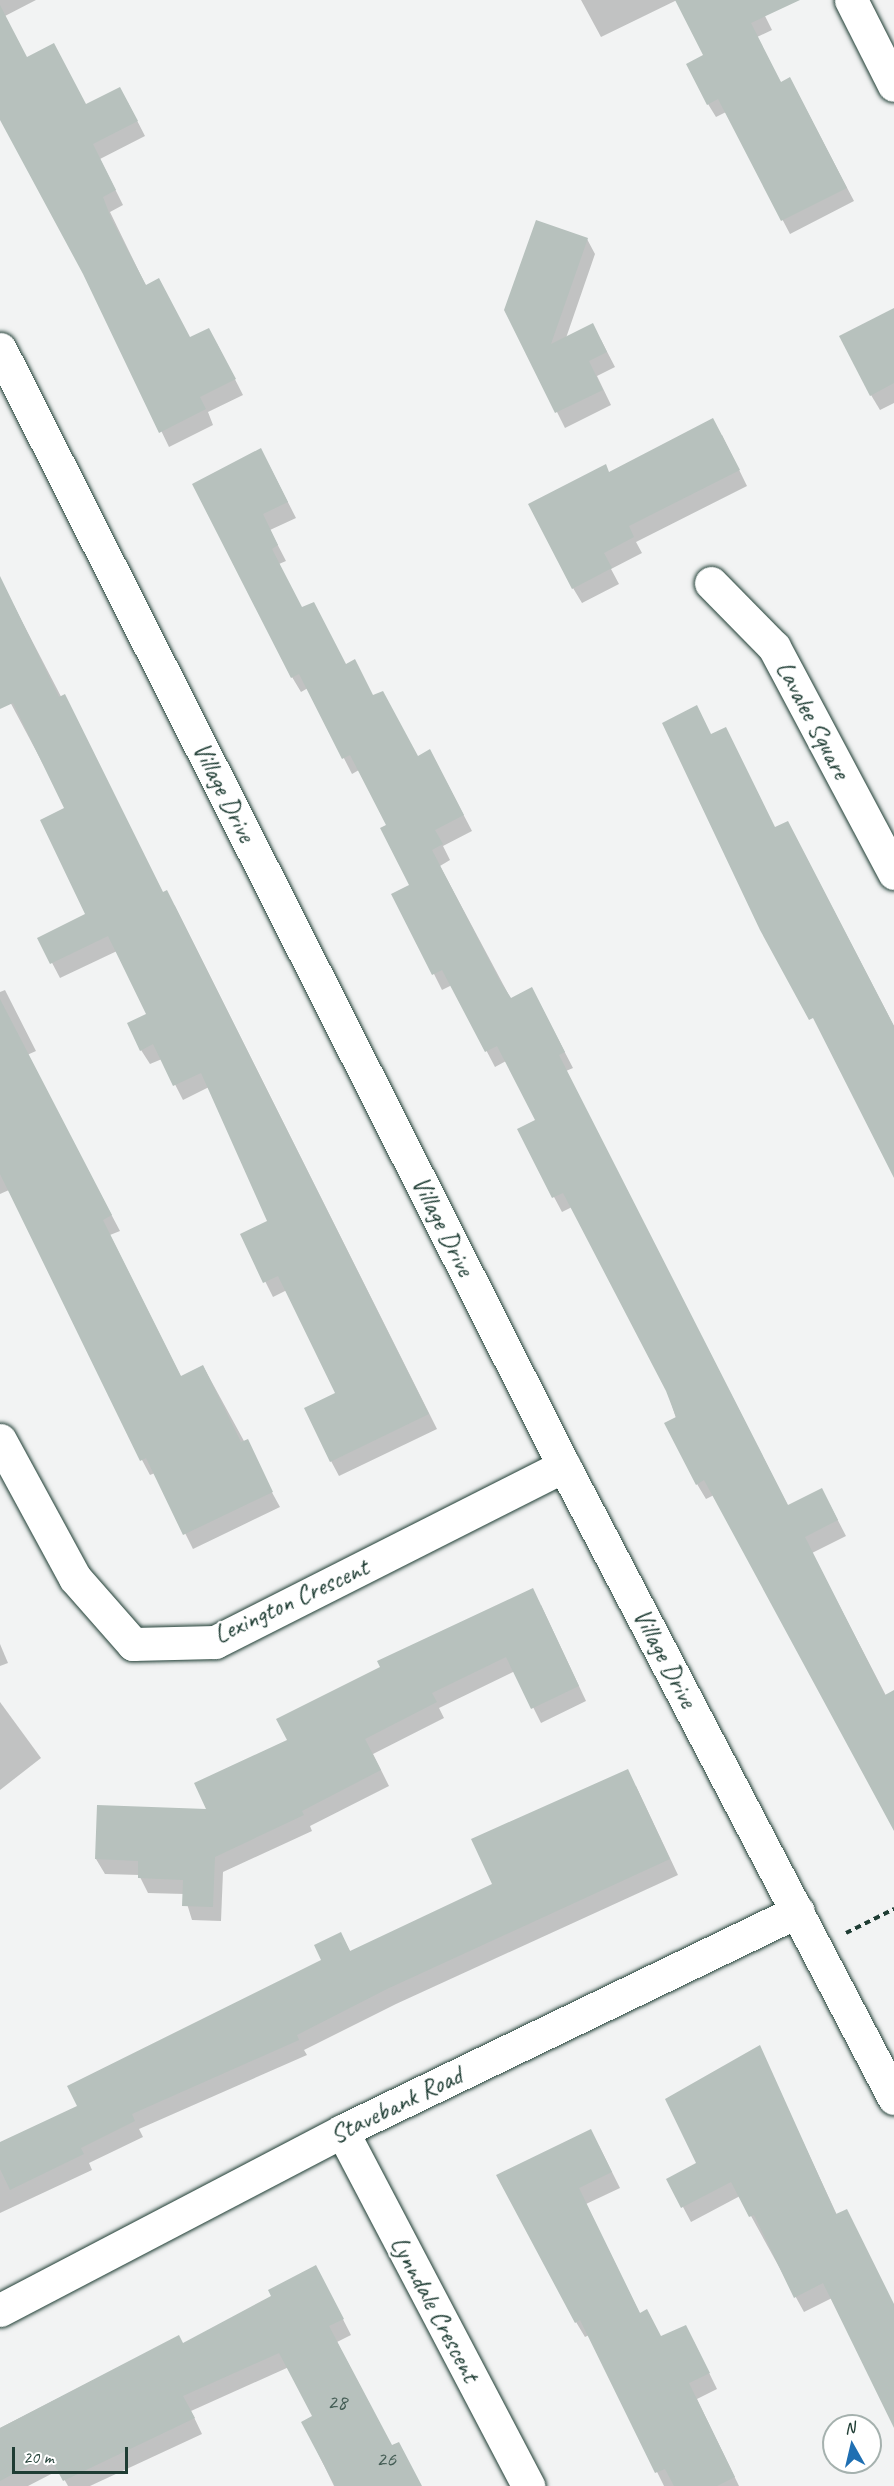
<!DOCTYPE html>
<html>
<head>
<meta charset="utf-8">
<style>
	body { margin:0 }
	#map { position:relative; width:894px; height:2486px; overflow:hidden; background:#f2f3f3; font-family:Caveat,sans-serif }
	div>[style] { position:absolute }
	.shadow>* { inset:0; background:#0003 }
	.building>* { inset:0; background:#b7c1bd }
	.path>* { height:4px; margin-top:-2px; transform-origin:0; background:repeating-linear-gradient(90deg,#1f3d34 0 6px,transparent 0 10.5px) }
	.roads { filter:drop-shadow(0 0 2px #1f3d34) drop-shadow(0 0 2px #1f3d34) }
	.minor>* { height:33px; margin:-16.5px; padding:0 16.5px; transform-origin:16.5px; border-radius:16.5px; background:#fff }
	.major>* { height:33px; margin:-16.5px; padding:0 16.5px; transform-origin:16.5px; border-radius:16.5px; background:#fff }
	span { translate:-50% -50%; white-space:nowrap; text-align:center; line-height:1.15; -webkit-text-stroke:4.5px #fff; paint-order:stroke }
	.number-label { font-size:22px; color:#455e56 }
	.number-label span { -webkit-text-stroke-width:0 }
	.street-label { font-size:26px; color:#1f3d34 }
	.north { position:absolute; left:822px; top:2414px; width:60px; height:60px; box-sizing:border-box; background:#fff; border:2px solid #a5b1ae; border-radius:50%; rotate:352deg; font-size:16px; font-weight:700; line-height:24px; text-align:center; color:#1f3d34 }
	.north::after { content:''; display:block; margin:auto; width:21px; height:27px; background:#1f6fb2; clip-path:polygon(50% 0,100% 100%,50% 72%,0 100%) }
	.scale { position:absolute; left:12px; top:2447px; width:116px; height:27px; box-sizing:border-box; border:3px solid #1f3d34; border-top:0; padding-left:8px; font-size:18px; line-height:21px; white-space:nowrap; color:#1f3d34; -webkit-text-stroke:4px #fff; paint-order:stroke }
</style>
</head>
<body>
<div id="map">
	<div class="shadow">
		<i style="clip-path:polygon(0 0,36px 0,5px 16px,27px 59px,86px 106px,128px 103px,145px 136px,100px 159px,123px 205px,110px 212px,146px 286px,190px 339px,217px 344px,243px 395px,208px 412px,213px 425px,169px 447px,85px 273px,0 118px)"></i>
		<i style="clip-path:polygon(581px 0,757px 0,772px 30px,757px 37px,781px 83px,797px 92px,854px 201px,790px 234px,726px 112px,716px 117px,708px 104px,705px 56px,677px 0,601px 37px)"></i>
		<i style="clip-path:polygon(587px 239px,595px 254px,566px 338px,601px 340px,615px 367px,597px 376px,611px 405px,565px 428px,506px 310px)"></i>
		<i style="clip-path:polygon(894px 318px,894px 403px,880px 410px,871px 395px)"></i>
		<i style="clip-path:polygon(722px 435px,747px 486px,636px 542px,642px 553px,611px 569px,619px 584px,582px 603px,573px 588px,609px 473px)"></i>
		<i style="clip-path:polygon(269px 465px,296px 518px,270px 530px,286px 561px,279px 564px,302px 609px,417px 758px,438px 766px,472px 831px,443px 846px,450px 860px,440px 866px,511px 999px,540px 1004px,573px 1068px,566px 1071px,788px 1506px,830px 1505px,846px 1536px,812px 1553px,894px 1711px,894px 1828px,714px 1495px,706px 1499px,697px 1484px,667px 1390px,572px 1207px,562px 1212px,554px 1197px,537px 1121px,506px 1061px,495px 1067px,452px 985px,442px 990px,434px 974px,393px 895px,411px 886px,388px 825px,359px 770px,352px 774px,308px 688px,301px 692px,292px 677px,194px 484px)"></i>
		<i style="clip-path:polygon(0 594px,14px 606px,163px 893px,175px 906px,437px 1429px,339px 1476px,331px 1461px,337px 1394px,287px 1290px,273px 1297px,242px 1235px,269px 1222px,209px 1087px,183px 1100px,162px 1059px,150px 1064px,141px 1050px,148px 1015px,117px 951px,60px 978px,39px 938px,87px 915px,67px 809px,0 683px)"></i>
		<i style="clip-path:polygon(664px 723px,711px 736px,775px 828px,796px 838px,894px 1026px,894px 1176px)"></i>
		<i style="clip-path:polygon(5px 990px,36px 1051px,27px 1055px,120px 1231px,110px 1235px,181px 1377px,203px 1366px,280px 1507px,193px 1549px,155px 1473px,150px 1475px,142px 1460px,9px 1190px,0 1194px,0 992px)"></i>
		<i style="clip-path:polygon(541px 1605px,586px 1701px,541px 1723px,515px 1671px,439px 1708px,444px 1718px,373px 1754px,389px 1786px,310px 1826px,312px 1831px,223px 1872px,221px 1921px,192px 1920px,184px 1894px,148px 1893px,139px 1875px,105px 1874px,96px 1859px,209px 1811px,289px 1741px)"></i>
		<i style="clip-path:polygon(0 1644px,8px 1663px,0 1666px)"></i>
		<i style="clip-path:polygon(0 1702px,41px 1758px,0 1790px)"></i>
		<i style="clip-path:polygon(636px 1786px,678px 1875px,396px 2004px,304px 2050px,307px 2055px,139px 2129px,143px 2137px,89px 2163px,92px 2170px,0 2213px,0 2143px,79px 2106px,323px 1961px,341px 1934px,351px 1953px,494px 1885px)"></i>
		<i style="clip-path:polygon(759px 2047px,837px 2215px,894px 2308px,894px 2424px,832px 2298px,804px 2312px,740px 2196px,691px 2222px,683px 2207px,698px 2163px)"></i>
		<i style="clip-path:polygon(599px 2146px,620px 2188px,586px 2204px,640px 2314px,661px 2338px,694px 2342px,717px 2389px,697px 2399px,739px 2486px,664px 2486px,589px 2335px,585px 2337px,576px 2322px,498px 2175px)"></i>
		<i style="clip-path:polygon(324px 2282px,351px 2335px,337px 2342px,392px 2447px,420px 2486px,334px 2486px,303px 2422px,314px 2417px,289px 2367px,191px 2411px,202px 2434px,90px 2486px,68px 2486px,59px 2470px,28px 2486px,0 2486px,0 2428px,178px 2337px,182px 2345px)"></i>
	</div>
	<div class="building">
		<i style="clip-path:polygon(675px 0,800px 0,751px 23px,781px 82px,790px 77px,847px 188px,781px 221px,718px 99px,707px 105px,686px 64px,703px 55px)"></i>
		<i style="clip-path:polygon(0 5px,27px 57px,54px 43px,86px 104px,120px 87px,138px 121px,93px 144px,116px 190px,103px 197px,111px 218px,146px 285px,159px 278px,190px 337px,209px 328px,236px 379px,200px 397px,206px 409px,159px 433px,83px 274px,0 120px)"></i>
		<i style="clip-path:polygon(536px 220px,588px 238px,551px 344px,593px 323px,607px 352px,589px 361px,603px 390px,555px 413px,504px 310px)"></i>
		<i style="clip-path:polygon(894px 308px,894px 383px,870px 396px,839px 336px)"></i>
		<i style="clip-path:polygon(713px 418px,740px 470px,629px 526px,634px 537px,604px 553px,612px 568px,572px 589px,528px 504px,606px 464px,609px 472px)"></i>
		<i style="clip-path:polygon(261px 448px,288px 502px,263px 514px,278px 545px,272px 549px,302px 607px,314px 602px,346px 664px,355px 659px,373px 695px,383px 691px,418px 756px,430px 749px,464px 815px,435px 830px,443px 844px,432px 850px,499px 979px,511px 998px,532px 987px,565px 1052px,559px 1055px,788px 1505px,822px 1488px,838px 1520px,805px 1537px,885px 1695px,894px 1690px,894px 1831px,704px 1480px,696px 1485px,664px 1423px,676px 1417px,666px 1391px,563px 1193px,552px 1198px,517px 1129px,535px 1120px,497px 1046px,485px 1052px,442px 970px,432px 975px,391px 894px,409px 885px,380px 828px,386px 825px,350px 755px,342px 759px,299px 674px,291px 678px,192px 484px)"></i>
		<i style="clip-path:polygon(0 576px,59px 697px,65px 694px,163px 892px,167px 890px,429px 1414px,330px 1462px,304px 1408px,335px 1393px,278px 1276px,263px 1283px,240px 1234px,267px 1221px,201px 1073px,173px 1086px,153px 1044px,140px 1051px,127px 1023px,146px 1014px,108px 936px,50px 964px,37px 938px,85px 914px,40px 820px,64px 808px,13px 703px,0 709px)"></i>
		<i style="clip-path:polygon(697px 705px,711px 734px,726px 727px,775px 827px,788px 821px,894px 1026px,894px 1178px,813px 1018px,809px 1020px,760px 930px,662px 723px)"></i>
		<i style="clip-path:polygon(0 999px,112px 1215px,103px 1220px,181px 1376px,203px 1365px,241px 1442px,248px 1439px,273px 1492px,183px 1535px,146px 1458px,140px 1461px,0 1174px)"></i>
		<i style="clip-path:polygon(533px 1588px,579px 1686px,531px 1709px,506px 1657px,432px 1693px,437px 1702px,365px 1739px,381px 1770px,302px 1811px,304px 1815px,215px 1857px,213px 1907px,182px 1906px,183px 1880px,138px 1878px,138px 1861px,95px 1859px,97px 1805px,206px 1809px,194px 1783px,287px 1740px,276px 1719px,380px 1667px,377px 1661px)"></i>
		<i style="clip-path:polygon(628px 1769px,670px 1859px,387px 1989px,297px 2035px,299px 2040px,132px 2114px,135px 2121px,81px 2148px,84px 2154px,10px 2190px,0 2169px,0 2142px,77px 2106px,67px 2086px,321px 1960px,314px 1945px,341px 1932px,350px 1951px,492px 1884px,471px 1839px)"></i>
		<i style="clip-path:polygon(760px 2045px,836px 2214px,847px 2209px,894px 2304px,894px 2428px,823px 2283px,794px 2298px,754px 2215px,749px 2217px,731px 2182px,681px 2208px,666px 2179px,696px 2163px,665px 2099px)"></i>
		<i style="clip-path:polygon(591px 2129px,612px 2172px,579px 2188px,640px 2313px,647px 2309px,661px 2336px,686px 2325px,710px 2373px,689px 2383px,735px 2477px,717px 2486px,674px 2486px,665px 2469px,655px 2473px,580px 2320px,575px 2323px,496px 2175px)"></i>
		<i style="clip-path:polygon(316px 2265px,344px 2319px,329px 2326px,392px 2445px,399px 2442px,422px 2486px,335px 2486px,301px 2422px,312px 2416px,279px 2353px,183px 2396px,195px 2418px,63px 2481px,49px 2455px,0 2481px,0 2428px,179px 2335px,183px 2343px,271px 2296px,268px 2290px)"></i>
	</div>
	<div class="path">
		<i style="left:846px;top:1933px;width:54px;rotate:-26.6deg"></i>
	</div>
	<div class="roads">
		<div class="minor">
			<i style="left:0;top:349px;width:1251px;rotate:63.21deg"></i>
			<i style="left:564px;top:1466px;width:713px;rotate:62.43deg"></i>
			<i style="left:711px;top:583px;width:90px;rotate:45.5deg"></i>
			<i style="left:774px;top:647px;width:256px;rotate:62deg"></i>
			<i style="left:0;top:1440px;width:157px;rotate:61.5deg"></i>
			<i style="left:75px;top:1578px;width:88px;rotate:48.7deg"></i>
			<i style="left:133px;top:1644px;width:82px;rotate:-1.4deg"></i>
			<i style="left:215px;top:1642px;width:391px;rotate:-26.8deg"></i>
			<i style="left:342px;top:2131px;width:401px;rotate:62.3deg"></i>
			<i style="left:0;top:2310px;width:386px;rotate:-27.6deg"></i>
			<i style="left:342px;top:2131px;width:506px;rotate:-25.76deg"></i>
		</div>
		<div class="major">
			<i style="left:851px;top:0;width:95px;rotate:63.2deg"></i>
		</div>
	</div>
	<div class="number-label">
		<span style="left:337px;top:2403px">28</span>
		<span style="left:386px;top:2460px">26</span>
	</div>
	<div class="street-label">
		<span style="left:813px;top:720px;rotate:62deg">Lavalee Square</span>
		<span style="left:224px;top:792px;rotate:63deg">Village Drive</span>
		<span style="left:443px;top:1226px;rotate:63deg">Village Drive</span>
		<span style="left:291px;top:1601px;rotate:-25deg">Lexington Crescent</span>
		<span style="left:665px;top:1658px;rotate:62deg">Village Drive</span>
		<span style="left:396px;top:2105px;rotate:-26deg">Stavebank Road</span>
		<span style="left:435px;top:2309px;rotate:62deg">Lynndale Crescent</span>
	</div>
	<div class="north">N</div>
	<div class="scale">20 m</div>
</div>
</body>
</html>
